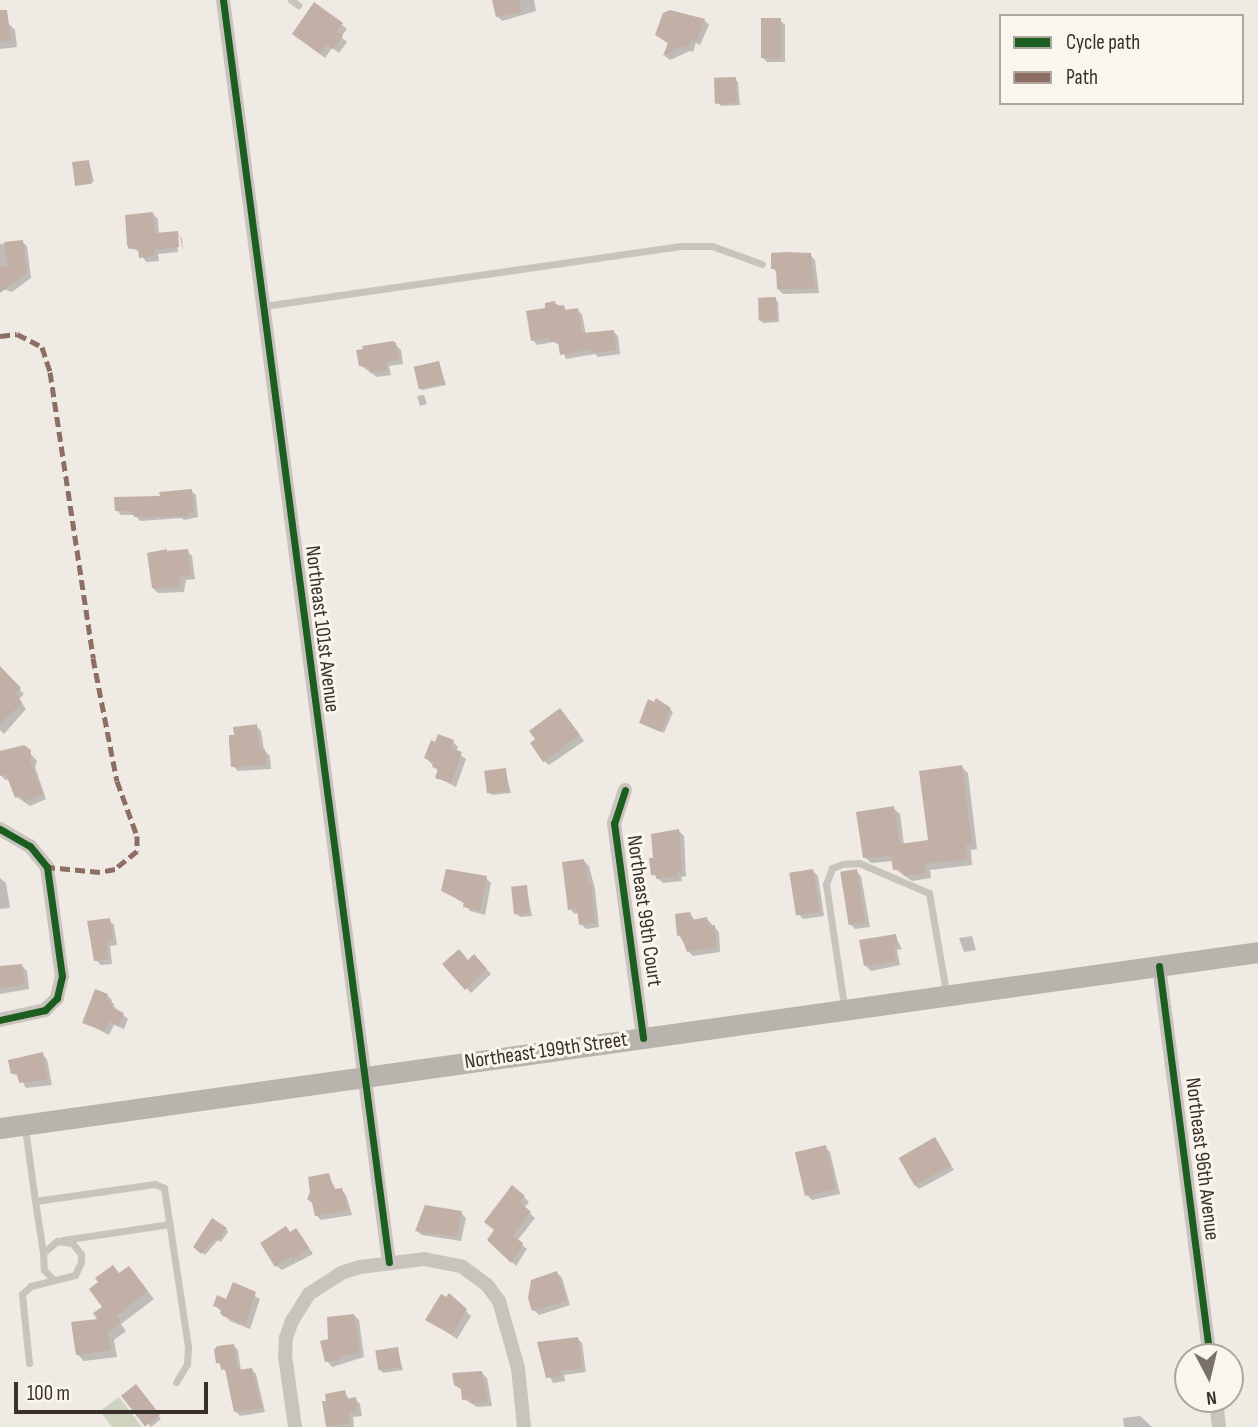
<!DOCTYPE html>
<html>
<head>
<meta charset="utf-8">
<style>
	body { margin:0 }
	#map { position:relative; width:1258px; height:1427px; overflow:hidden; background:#efeae4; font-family:"Sofia Sans Condensed",sans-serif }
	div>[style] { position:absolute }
	.green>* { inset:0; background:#cfd4bf }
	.shadow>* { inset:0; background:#0003 }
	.building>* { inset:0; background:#c2b0a6; transform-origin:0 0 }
	.service>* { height:7px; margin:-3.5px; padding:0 3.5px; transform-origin:3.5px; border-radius:3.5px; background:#c8c3bd }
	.minor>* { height:14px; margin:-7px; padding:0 7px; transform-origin:7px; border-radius:7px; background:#c8c3bd }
	.secondary>* { height:21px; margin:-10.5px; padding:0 10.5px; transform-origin:10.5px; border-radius:10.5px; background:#b9b3ad }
	.quiet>* { height:5px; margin-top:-2.5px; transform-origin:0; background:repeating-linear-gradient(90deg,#8d6e63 0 10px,transparent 0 15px) }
	.cycleway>* { height:7px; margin:-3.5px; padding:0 3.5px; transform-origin:3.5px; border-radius:3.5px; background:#1b5e20 }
	span { translate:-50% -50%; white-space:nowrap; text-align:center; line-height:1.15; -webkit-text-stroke:6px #faf5ed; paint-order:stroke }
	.street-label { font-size:21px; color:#39302b }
	.legend { position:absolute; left:999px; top:14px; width:245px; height:91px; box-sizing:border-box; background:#faf5ed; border:2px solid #ada69f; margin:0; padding:9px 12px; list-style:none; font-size:21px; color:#39302b }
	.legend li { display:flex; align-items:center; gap:14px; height:35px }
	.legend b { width:35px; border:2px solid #ada69f }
	.north { position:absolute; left:1174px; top:1343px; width:70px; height:70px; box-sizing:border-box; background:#faf5ed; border:2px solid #ada69f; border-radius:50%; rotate:173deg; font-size:19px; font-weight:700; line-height:28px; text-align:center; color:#39302b }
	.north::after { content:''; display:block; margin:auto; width:24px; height:32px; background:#79716c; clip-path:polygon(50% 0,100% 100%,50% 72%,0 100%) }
	.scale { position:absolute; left:14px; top:1382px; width:194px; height:32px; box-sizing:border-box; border:4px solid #39302b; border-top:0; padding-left:9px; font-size:21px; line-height:24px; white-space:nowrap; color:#39302b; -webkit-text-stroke:5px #faf5ed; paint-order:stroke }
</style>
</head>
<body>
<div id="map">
	<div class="green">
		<i style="clip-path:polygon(119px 1397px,142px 1427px,112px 1427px,100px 1411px)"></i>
	</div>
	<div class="shadow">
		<i style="clip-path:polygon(495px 0,534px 0,536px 11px,502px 21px,497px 16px)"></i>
		<i style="clip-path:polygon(704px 20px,709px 25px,700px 45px,696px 43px,693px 52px,690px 51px,670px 60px,665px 56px,669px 44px,657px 35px)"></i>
		<i style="clip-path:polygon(780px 20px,785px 25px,785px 62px,767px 62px,762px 57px)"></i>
		<i style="clip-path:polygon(8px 23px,15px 30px,17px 47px,0 49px,0 24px)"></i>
		<i style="clip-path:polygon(342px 25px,347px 29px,341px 37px,347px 42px,339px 53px,332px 48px,325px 58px,300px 39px)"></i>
		<i style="clip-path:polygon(735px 79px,738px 82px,740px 105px,721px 106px,718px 103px)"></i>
		<i style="clip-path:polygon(89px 162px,94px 182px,76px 184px)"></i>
		<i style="clip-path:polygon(153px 214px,158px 219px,159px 234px,177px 233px,182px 238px,183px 252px,180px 236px,176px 236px,178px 252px,158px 254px,159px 261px,146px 262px,140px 252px,131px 248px)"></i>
		<i style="clip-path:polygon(22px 242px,27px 246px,31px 278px,12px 292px,0 288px,0 244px)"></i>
		<i style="clip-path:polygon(810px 255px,815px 260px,819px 293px,783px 294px,778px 289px,778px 274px,773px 268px)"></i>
		<i style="clip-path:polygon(775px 299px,778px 302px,779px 322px,763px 323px,760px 320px)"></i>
		<i style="clip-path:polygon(555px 303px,568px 311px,577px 310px,582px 314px,586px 335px,613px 331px,618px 336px,620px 354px,598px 357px,595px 354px,566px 359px,560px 345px,553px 342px,537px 345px,533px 340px,547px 309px)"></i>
		<i style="clip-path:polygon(396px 345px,401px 350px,403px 364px,389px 366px,391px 375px,377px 377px,360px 365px)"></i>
		<i style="clip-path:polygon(439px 362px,446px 385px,422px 390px,419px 387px)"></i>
		<i style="clip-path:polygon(424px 395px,427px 404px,420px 406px,417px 396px)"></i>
		<i style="clip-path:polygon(191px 491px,196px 495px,198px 517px,184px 520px,182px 518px,140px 521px,135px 515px,121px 515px,117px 510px)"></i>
		<i style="clip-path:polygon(187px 551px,192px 556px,195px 579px,186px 580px,184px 592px,158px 593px,153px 588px)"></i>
		<i style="clip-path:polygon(5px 674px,24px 694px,19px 699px,26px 709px,4px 734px,0 730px,0 677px)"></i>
		<i style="clip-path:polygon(669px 709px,673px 712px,664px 733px,641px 722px)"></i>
		<i style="clip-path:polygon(565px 715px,584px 741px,549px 765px,544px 761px)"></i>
		<i style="clip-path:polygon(256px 726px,261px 731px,264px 750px,270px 756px,271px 769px,238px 771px,233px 766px)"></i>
		<i style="clip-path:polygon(453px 742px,458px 747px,456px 752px,466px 759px,456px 787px,437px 777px,439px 772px,426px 758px,436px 744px)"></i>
		<i style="clip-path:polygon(24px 747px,37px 761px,35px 767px,46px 799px,30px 806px,17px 797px,10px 779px,5px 780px,0 774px,0 754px)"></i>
		<i style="clip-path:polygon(962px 767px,968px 773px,977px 849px,971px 850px,972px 865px,930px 870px,931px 878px,912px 881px,895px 869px,894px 861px,871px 863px,865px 857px,893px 808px,900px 814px,904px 845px,929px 842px)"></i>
		<i style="clip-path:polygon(505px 770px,511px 793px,492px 795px,489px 792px)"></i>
		<i style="clip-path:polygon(679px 831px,684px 836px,686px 876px,681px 877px,682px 881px,663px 883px,653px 874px,653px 836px)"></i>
		<i style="clip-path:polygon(584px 861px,589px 866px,595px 889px,599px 927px,586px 929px,581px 924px,580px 913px,575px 914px,570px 909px)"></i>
		<i style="clip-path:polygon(813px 871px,818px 876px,824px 916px,803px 919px,798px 914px)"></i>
		<i style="clip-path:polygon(856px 871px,861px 876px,870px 927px,855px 929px,850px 924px)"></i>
		<i style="clip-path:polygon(0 878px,6px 883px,10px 908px,0 909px)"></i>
		<i style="clip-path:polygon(486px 878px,491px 883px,485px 915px,470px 911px,465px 904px,442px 890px)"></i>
		<i style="clip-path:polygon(526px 887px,532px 916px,520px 917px,517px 914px)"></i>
		<i style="clip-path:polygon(690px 913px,695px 921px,707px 919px,719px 932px,720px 952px,693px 956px,688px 951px,679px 935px)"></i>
		<i style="clip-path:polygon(109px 920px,114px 925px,117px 945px,110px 946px,112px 964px,101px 965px,96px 960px)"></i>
		<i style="clip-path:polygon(895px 936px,902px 949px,897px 950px,900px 965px,871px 971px,866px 966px)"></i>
		<i style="clip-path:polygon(972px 936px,976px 950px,964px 952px,959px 938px)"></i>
		<i style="clip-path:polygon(474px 956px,491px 974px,471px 993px,444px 964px,468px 962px)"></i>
		<i style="clip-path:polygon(22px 966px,27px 971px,29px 989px,0 994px,0 968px)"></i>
		<i style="clip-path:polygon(107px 995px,112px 1000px,111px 1004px,128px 1019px,124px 1029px,114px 1025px,109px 1035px,84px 1022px)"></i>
		<i style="clip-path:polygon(42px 1054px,47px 1059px,52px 1085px,26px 1088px,20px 1077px,12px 1073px)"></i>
		<i style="clip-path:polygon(938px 1145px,954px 1170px,919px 1189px,914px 1184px)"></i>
		<i style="clip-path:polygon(825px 1147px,830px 1152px,840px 1194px,812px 1200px,807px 1195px)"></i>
		<i style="clip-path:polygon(328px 1175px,336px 1190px,341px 1190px,346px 1195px,352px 1215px,321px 1220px,316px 1215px)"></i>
		<i style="clip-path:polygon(524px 1197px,529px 1202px,524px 1208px,535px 1218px,517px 1241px,527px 1249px,516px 1266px,489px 1240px)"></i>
		<i style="clip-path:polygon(461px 1213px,466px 1218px,461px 1241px,422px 1235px,417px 1231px)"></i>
		<i style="clip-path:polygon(226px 1229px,228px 1232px,221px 1242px,218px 1240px,205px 1255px,195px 1246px)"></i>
		<i style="clip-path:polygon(291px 1233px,301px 1235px,313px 1254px,282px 1270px,277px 1266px)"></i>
		<i style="clip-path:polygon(557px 1273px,562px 1278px,570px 1305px,539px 1315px,534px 1310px)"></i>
		<i style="clip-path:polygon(120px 1275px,135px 1275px,154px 1299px,121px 1324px,126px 1331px,114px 1340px,117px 1357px,84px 1361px,77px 1354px,101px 1320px,105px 1307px,101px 1283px)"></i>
		<i style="clip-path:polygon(234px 1285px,260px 1299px,250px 1329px,230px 1321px,215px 1305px,227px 1301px)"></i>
		<i style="clip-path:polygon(449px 1295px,471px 1316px,457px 1339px,428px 1319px)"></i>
		<i style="clip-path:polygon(354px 1315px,359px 1320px,364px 1357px,332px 1367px,327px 1361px,330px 1341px)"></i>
		<i style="clip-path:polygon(577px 1338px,582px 1343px,586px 1372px,564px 1375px,565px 1381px,553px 1383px,542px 1361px,539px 1344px)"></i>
		<i style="clip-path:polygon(234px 1346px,238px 1350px,241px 1371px,251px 1369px,256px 1374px,265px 1412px,240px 1416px,236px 1412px,228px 1374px,218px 1362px)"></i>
		<i style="clip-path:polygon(397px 1349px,403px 1370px,383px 1373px,380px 1370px)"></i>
		<i style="clip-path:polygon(482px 1373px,487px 1378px,492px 1406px,477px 1407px,464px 1399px,463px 1391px,455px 1384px)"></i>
		<i style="clip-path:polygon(138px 1389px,161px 1419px,151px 1427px,124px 1395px)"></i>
		<i style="clip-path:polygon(344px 1392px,350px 1400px,355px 1399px,360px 1404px,362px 1416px,353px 1417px,354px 1427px,329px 1427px)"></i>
		<i style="clip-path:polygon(1140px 1416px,1152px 1427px,1124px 1427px,1123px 1418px)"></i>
	</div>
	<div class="building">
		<i style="clip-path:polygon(492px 0,519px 0,521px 12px,496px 17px)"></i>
		<i style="clip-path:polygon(314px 2px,343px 23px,337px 31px,343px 36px,333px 49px,327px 44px,320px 54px,292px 34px)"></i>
		<i style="clip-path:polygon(0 10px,7px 10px,11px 40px,0 42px)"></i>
		<i style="clip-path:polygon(670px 10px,705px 19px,699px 35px,695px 41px,691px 40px,688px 48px,684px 46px,663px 56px,668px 43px,655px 35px,663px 13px)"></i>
		<i style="left:761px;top:18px;width:20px;height:40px"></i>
		<i style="left:736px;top:77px;width:26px;height:22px;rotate:88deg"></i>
		<i style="left:89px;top:160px;width:24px;height:17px;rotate:83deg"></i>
		<i style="clip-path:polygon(153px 212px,155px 233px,178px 231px,179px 247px,154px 250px,155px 256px,139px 258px,138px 248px,129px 249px,127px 245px,125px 215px)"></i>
		<i style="clip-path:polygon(23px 240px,27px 273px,0 293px,0 267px,8px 266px,4px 242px)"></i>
		<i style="clip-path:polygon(786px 252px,811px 253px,815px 289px,777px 289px,776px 269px,771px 269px,771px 253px)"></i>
		<i style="left:776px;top:297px;width:23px;height:18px;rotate:88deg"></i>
		<i style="clip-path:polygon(555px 301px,556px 306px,564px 305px,565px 310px,578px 308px,582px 333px,614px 330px,616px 350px,591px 353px,591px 349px,560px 355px,558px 341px,550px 342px,549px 338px,531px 341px,526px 311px,545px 308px,545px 303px)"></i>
		<i style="clip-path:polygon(393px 341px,396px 343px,399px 359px,385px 362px,387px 370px,370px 373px,369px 367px,359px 366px,356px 350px,363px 349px,362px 346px)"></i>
		<i style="left:439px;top:361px;width:23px;height:26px;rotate:77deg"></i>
		<i style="clip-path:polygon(192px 489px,194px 512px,188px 513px,188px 516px,134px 517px,133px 511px,115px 511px,114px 497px,160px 496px,159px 492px)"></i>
		<i style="clip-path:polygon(167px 549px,167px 551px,188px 549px,191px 574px,179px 578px,180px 587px,152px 588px,147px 553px)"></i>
		<i style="clip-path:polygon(0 666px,21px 688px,16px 693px,22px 703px,0 724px)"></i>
		<i style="clip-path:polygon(656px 698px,671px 708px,661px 732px,639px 723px,648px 699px,654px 702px)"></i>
		<i style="clip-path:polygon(560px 708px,580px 735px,543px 762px,530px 743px,535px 739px,529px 731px)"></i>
		<i style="clip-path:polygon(257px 724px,260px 750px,265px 749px,267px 765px,231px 767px,229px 742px,229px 735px,234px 735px,233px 727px)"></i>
		<i style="clip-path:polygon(438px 734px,454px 740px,451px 748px,462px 752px,451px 783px,435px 778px,438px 769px,432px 767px,434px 762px,424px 758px,431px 740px,435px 742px)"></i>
		<i style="clip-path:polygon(24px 745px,31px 750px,30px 761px,43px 794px,24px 802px,22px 795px,15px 798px,6px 774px,0 776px,0 751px)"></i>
		<i style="clip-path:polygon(962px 765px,972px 844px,966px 845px,967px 859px,925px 864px,926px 873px,904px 876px,900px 869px,893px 870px,891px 856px,863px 858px,856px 812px,894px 806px,900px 844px,928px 840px,919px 771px)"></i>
		<i style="left:506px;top:768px;width:23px;height:22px;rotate:83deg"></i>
		<i style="clip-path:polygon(679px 829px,682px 871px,677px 872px,678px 876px,656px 879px,656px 875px,651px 875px,649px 858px,653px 858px,651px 834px)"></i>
		<i style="clip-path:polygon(584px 859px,588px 883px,591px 882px,595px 923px,579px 925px,577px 908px,568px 910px,562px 862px)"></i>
		<i style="clip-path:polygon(446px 869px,487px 876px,480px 911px,463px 907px,464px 902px,441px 891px)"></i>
		<i style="left:813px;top:869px;width:43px;height:24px;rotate:81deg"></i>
		<i style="left:857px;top:869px;width:54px;height:17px;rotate:81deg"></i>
		<i style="left:527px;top:885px;width:28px;height:16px;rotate:84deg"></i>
		<i style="clip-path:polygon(690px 912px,692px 920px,707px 917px,709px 926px,715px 925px,716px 947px,687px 952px,681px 935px,677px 936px,675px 914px)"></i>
		<i style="clip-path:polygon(110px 918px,113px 940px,106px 941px,108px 959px,94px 961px,87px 921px)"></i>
		<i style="clip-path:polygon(896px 934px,898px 945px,893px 946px,896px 961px,864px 966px,859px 940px)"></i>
		<i style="clip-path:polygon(459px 949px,468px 960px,474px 954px,487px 969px,465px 990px,442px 964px)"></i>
		<i style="clip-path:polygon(22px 964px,25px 984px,0 989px,0 966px)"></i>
		<i style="clip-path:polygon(95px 989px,108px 994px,106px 999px,114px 1004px,113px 1008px,124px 1013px,119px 1025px,109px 1021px,104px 1031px,82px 1023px)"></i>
		<i style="clip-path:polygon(43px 1052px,48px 1080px,19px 1083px,17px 1073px,11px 1074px,8px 1060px)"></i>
		<i style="left:935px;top:1137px;width:32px;height:42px;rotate:60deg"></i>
		<i style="left:826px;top:1145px;width:45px;height:32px;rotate:77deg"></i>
		<i style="clip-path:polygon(329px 1173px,334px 1189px,342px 1188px,348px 1210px,315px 1216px,312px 1203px,307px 1199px,310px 1192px,308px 1177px)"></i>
		<i style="clip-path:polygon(512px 1185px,525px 1196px,520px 1202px,531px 1212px,513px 1236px,523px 1243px,522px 1247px,511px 1263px,487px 1240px,494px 1230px,484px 1222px)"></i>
		<i style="clip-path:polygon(425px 1205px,462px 1211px,457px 1237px,415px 1231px)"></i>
		<i style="clip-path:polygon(212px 1218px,227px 1228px,218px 1241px,215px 1239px,201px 1254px,193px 1247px)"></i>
		<i style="clip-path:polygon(286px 1226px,290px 1232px,296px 1228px,309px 1248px,293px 1260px,290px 1257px,275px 1267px,260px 1243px)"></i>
		<i style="clip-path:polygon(113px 1265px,119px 1273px,129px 1266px,148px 1291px,116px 1316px,121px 1323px,108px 1332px,111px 1350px,76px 1355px,71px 1322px,97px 1319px,93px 1313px,102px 1307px,89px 1289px,98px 1282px,95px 1278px)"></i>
		<i style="clip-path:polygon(557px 1271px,567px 1300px,532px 1311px,528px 1298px,531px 1280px)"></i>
		<i style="clip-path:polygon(233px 1282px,256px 1292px,245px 1325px,223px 1316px,220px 1313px,222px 1309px,213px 1306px,217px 1295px,226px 1299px)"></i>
		<i style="clip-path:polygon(449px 1293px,467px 1309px,452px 1335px,425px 1320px,441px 1294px,446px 1297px)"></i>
		<i style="clip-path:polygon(354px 1314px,360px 1352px,340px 1357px,341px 1360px,325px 1362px,320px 1341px,328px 1339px,327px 1317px)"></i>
		<i style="clip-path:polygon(578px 1337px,582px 1368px,560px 1371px,561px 1376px,546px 1378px,537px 1342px)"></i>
		<i style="clip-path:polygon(234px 1344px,238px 1370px,252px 1368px,262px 1408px,234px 1412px,225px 1369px,221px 1370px,220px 1363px,216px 1363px,214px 1350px,217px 1346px)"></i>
		<i style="left:398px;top:1347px;width:20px;height:23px;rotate:81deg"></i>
		<i style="clip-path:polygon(482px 1371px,488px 1402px,471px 1403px,470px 1399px,462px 1400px,461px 1389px,454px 1385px,452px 1373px)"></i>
		<i style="left:136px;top:1384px;width:39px;height:19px;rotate:52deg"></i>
		<i style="clip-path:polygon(345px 1390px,347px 1399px,356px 1397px,358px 1411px,349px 1412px,350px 1423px,326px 1427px,322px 1401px,326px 1401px,325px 1394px)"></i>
	</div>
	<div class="service">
		<i style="left:291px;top:0;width:9px;rotate:36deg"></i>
		<i style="left:264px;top:306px;width:421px;rotate:-8.2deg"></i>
		<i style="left:681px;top:246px;width:31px"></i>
		<i style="left:712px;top:246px;width:53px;rotate:19.8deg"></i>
		<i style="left:844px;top:1006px;width:123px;rotate:-98.4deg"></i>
		<i style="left:826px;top:884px;width:17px;rotate:-69deg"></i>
		<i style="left:832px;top:868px;width:12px;rotate:-20deg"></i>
		<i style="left:843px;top:864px;width:16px;rotate:-4deg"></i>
		<i style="left:859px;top:863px;width:76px;rotate:23.2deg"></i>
		<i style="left:929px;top:893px;width:99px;rotate:80.2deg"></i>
		<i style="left:25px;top:1128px;width:74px;rotate:82.2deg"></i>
		<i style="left:63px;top:1240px;width:108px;rotate:-8.5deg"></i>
		<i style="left:43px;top:1253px;width:53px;rotate:-98.7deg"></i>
		<i style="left:35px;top:1201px;width:121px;rotate:-8.1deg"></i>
		<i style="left:155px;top:1184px;width:10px;rotate:24deg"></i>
		<i style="left:164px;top:1188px;width:160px;rotate:81.4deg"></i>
		<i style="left:188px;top:1346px;width:18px;rotate:93deg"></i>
		<i style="left:187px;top:1364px;width:21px;rotate:121deg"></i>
		<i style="left:29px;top:1363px;width:69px;rotate:-95.8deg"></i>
		<i style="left:22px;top:1294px;width:12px;rotate:-42deg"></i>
		<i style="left:31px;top:1286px;width:45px;rotate:-14deg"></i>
		<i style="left:75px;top:1275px;width:14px;rotate:-65deg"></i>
		<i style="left:81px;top:1262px;width:8px;rotate:-90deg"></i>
		<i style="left:81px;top:1254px;width:14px;rotate:-129deg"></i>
		<i style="left:72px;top:1243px;width:15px;rotate:-172deg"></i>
		<i style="left:57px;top:1241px;width:18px;rotate:139deg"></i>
		<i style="left:43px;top:1253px;width:17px;rotate:87deg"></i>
		<i style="left:44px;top:1270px;width:13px;rotate:45deg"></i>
	</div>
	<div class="minor">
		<i style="left:223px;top:0;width:1273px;rotate:82.51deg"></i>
		<i style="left:625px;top:790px;width:35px;rotate:108deg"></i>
		<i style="left:614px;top:823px;width:217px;rotate:82.3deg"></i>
		<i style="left:0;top:829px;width:34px;rotate:30deg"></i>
		<i style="left:30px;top:846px;width:27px;rotate:51deg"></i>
		<i style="left:47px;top:867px;width:110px;rotate:82.2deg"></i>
		<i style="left:62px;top:976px;width:23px;rotate:103deg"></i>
		<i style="left:57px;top:998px;width:17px;rotate:135deg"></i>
		<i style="left:45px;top:1010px;width:46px;rotate:167.5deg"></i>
		<i style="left:1159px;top:966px;width:394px;rotate:82.6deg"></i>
		<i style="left:1216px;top:1399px;width:28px;rotate:84deg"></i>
		<i style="left:295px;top:1427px;width:72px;rotate:-98deg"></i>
		<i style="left:285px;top:1356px;width:18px;rotate:-87deg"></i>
		<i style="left:286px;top:1338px;width:18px;rotate:-71deg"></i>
		<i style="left:292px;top:1321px;width:32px;rotate:-58deg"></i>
		<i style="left:309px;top:1294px;width:38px;rotate:-33deg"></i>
		<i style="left:341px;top:1273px;width:20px;rotate:-18deg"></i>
		<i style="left:360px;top:1267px;width:64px;rotate:-7.1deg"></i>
		<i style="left:424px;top:1259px;width:38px;rotate:11deg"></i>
		<i style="left:461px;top:1266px;width:32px;rotate:36deg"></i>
		<i style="left:487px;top:1285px;width:20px;rotate:53deg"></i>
		<i style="left:499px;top:1301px;width:70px;rotate:74.2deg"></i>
		<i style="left:518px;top:1368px;width:59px;rotate:84.2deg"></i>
	</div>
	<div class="secondary">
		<i style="left:0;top:1128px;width:1270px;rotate:-7.96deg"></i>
	</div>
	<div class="quiet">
		<i style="left:0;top:336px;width:17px;rotate:-7deg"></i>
		<i style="left:17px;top:334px;width:28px;rotate:27deg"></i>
		<i style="left:42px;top:347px;width:26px;rotate:72deg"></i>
		<i style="left:50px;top:372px;width:289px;rotate:81.4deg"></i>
		<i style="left:93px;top:658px;width:125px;rotate:79deg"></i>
		<i style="left:117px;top:781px;width:59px;rotate:70deg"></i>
		<i style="left:137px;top:836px;width:15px;rotate:90deg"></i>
		<i style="left:137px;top:851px;width:28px;rotate:141deg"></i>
		<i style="left:115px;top:869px;width:15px;rotate:169deg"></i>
		<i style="left:100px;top:872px;width:53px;rotate:-174.6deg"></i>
	</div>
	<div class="cycleway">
		<i style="left:223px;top:0;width:1273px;rotate:82.51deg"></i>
		<i style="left:625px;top:790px;width:35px;rotate:108deg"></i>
		<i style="left:614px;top:823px;width:217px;rotate:82.3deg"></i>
		<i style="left:0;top:829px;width:34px;rotate:30deg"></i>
		<i style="left:30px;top:846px;width:27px;rotate:51deg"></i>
		<i style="left:47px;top:867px;width:110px;rotate:82.2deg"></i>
		<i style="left:62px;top:976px;width:23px;rotate:103deg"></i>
		<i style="left:57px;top:998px;width:17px;rotate:135deg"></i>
		<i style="left:45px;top:1010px;width:46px;rotate:167.5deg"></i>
		<i style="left:1159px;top:966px;width:394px;rotate:82.6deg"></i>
	</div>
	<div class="street-label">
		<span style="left:322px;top:629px;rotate:83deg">Northeast 101st Avenue</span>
		<span style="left:644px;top:911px;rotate:82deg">Northeast 99th Court</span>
		<span style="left:546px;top:1051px;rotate:-8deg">Northeast 199th Street</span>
		<span style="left:1202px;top:1159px;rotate:83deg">Northeast 96th Avenue</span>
	</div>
	<ul class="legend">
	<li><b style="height:9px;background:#1b5e20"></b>Cycle path</li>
	<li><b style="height:9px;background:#8d6e63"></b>Path</li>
	</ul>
	<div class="north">N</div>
	<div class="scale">100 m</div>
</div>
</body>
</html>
